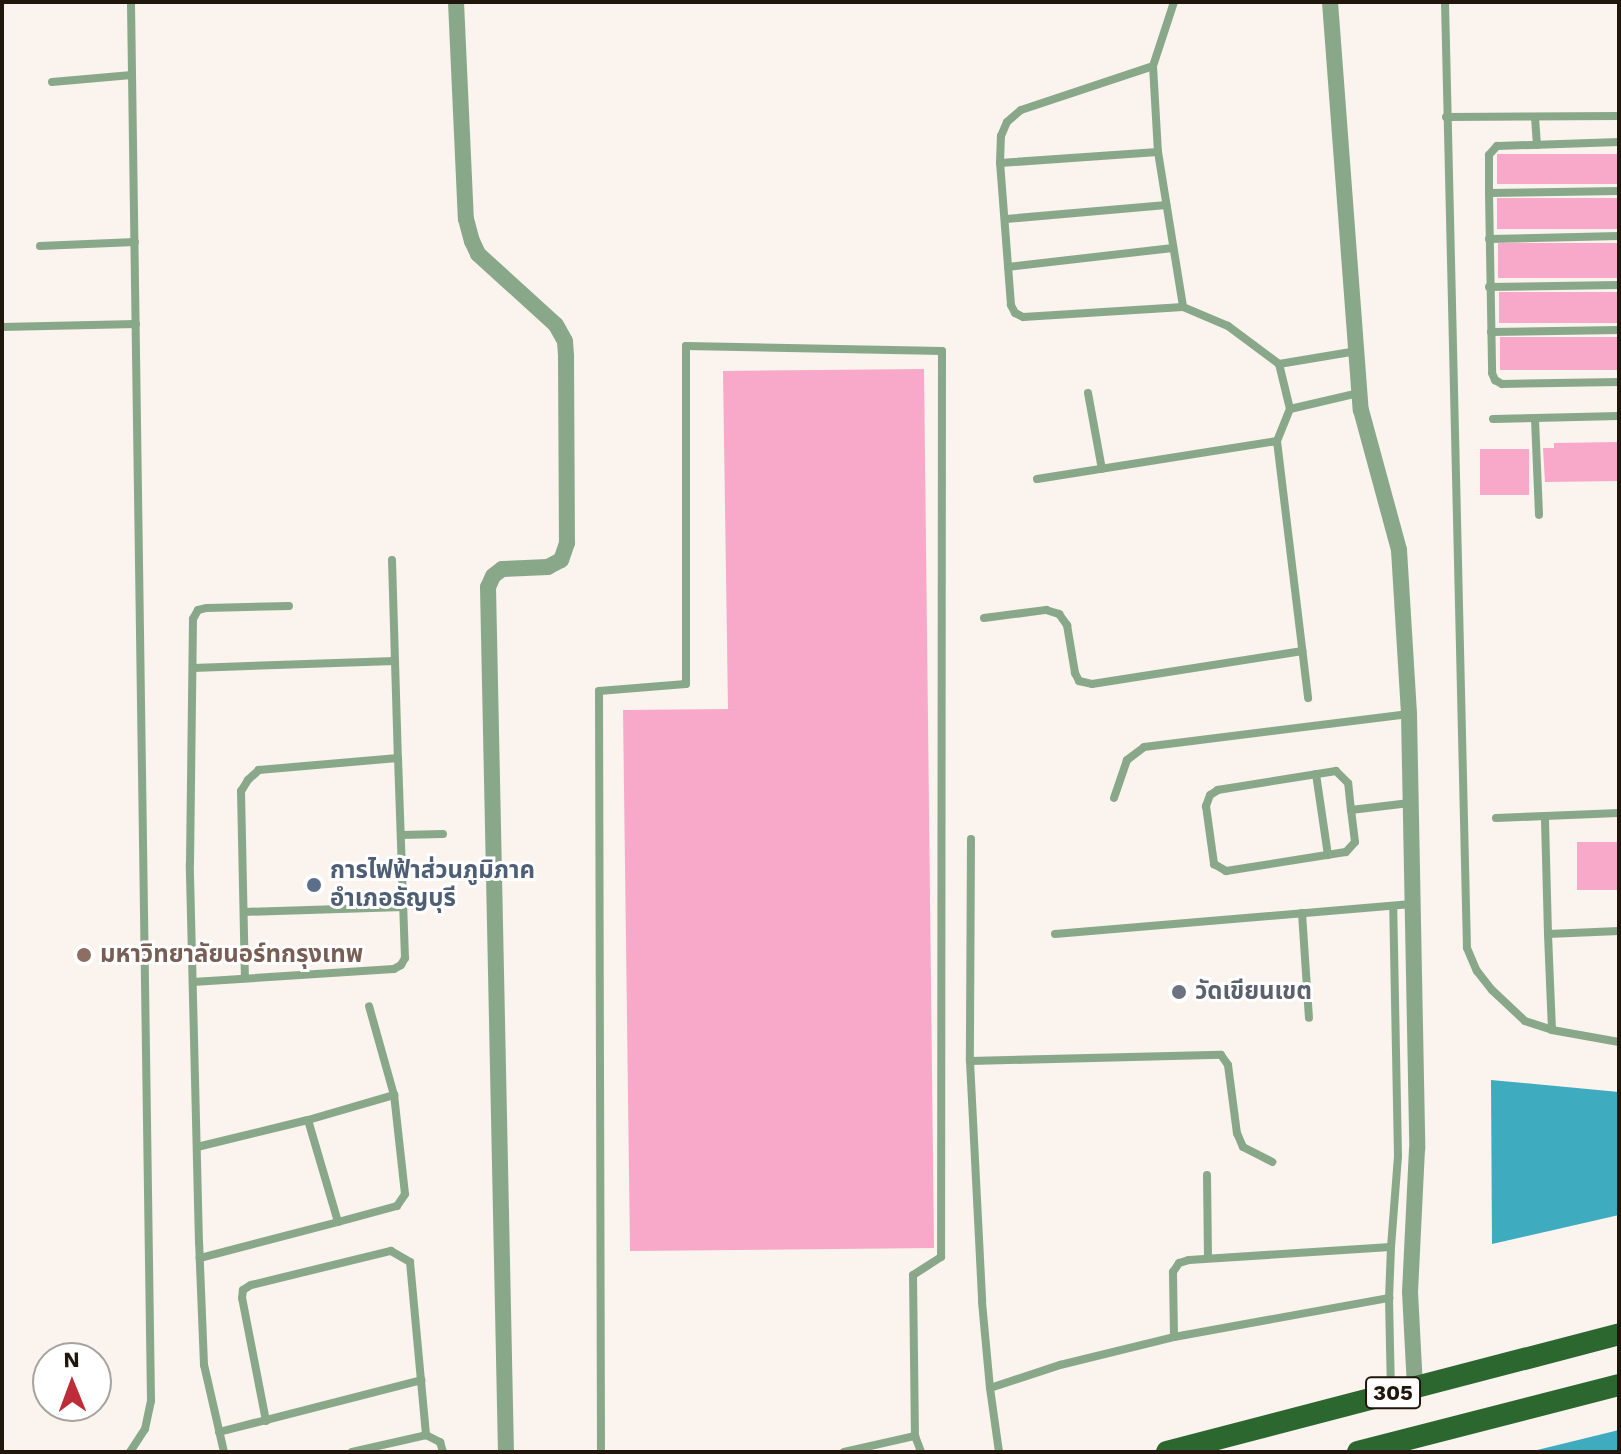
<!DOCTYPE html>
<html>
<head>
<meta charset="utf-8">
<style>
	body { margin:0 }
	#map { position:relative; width:1621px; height:1454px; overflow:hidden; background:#faf3ee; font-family:"Work Sans","Noto Sans Thai",sans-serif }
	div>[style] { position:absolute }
	.water>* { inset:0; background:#3fabbf }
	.building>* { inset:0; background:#f8a9c9; transform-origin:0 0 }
	.service>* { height:8px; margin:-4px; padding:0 4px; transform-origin:4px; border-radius:4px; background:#89a889 }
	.minor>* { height:16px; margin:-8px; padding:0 8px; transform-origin:8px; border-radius:8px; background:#89a889 }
	.primary>* { height:22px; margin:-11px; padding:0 11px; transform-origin:11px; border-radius:11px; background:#2b672f }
	.dots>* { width:22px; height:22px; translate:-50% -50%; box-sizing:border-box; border:4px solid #fff; border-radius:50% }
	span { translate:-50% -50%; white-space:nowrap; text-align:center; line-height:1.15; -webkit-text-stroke:6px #fff; paint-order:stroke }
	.shield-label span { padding:2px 6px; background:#fff; border:2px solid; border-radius:6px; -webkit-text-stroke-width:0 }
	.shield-label { font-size:22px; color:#21160c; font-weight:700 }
	.service-label { font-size:24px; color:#4e5e75; font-weight:700 }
	.left { translate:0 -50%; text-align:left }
	.education-label { font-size:24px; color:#785e54; font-weight:700 }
	.worship-label { font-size:24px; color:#5b616d; font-weight:700 }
	.frame { position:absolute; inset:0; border:4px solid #21160c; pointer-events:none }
	.north { position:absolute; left:32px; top:1342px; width:80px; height:80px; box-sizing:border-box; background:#fff; border:2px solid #a6a29e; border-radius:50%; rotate:359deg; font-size:22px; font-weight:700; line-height:32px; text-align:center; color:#21160c }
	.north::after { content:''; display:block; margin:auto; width:28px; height:36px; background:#bc2c39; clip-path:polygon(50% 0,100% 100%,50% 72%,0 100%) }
</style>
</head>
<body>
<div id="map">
	<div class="water">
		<i style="clip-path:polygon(1491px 1080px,1619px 1092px,1619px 1215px,1492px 1244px)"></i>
		<i style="clip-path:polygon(1619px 1430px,1619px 1452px,1529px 1452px)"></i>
	</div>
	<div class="building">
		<i style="left:1619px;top:154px;width:30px;height:122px;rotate:90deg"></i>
		<i style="left:1619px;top:198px;width:31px;height:122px;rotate:90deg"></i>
		<i style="left:1619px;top:243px;width:35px;height:121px;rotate:90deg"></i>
		<i style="left:1619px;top:292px;width:31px;height:120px;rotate:90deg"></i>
		<i style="left:1619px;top:337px;width:33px;height:119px;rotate:90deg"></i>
		<i style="clip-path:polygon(924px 369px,934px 1248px,630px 1251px,623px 710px,728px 709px,723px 371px)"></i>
		<i style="clip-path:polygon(1619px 442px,1619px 481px,1545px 482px,1543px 448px,1554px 448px,1554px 443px)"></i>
		<i style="left:1480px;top:449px;width:49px;height:46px"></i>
		<i style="left:1619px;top:842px;width:48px;height:42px;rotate:90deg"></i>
	</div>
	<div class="service">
		<i style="left:1445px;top:2px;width:946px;rotate:88.67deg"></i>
		<i style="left:1467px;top:948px;width:25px;rotate:67deg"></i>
		<i style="left:1477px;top:971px;width:24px;rotate:52deg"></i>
		<i style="left:1492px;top:990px;width:45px;rotate:43.2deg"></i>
		<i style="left:1525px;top:1021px;width:28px;rotate:18deg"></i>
		<i style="left:1552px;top:1030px;width:68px;rotate:10.2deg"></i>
		<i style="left:1153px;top:66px;width:86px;rotate:86.7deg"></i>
		<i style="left:1158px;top:152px;width:157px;rotate:80.8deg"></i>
		<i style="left:52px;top:82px;width:80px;rotate:-5deg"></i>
		<i style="left:1446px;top:117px;width:173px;rotate:-0.3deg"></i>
		<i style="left:1535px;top:117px;width:28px;rotate:86deg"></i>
		<i style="left:1619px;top:142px;width:122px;rotate:178.1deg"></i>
		<i style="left:1497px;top:146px;width:12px;rotate:132deg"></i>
		<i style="left:1489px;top:155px;width:38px;rotate:90deg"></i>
		<i style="left:1489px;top:193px;width:180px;rotate:89deg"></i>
		<i style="left:1492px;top:373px;width:8px;rotate:67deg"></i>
		<i style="left:1495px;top:380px;width:8px;rotate:30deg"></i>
		<i style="left:1502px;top:384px;width:117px;rotate:-1deg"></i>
		<i style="left:1000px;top:163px;width:158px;rotate:-4deg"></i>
		<i style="left:1489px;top:193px;width:130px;rotate:-0.9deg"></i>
		<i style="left:1006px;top:219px;width:161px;rotate:-5deg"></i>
		<i style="left:1489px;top:239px;width:130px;rotate:-1.3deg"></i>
		<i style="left:40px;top:246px;width:95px;rotate:-2.4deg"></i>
		<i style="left:1008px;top:267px;width:166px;rotate:-6.6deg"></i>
		<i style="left:1489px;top:287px;width:130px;rotate:-0.9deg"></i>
		<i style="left:2px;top:327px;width:134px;rotate:-1.3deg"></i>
		<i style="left:1491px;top:332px;width:128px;rotate:-0.9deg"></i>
		<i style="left:1279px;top:364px;width:79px;rotate:-9.5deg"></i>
		<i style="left:1088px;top:393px;width:77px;rotate:79.6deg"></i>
		<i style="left:1290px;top:409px;width:71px;rotate:-13.1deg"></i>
		<i style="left:1493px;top:419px;width:126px;rotate:-1.4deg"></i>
		<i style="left:1535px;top:419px;width:96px;rotate:87.6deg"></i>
		<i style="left:1277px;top:441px;width:259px;rotate:83.1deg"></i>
		<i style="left:1037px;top:479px;width:243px;rotate:-9deg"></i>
		<i style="left:1277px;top:441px;width:35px;rotate:-68deg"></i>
		<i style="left:1290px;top:409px;width:46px;rotate:-103.7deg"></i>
		<i style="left:1279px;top:364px;width:64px;rotate:-143.3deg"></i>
		<i style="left:1228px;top:326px;width:49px;rotate:-157.1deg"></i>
		<i style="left:1183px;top:307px;width:160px;rotate:176.4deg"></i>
		<i style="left:1023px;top:317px;width:9px;rotate:-153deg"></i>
		<i style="left:1015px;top:313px;width:9px;rotate:-117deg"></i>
		<i style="left:1011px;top:305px;width:142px;rotate:-94.4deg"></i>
		<i style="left:1000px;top:163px;width:27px;rotate:-88deg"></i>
		<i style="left:1001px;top:136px;width:15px;rotate:-67deg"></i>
		<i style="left:1007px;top:122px;width:18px;rotate:-41deg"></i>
		<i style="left:1021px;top:110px;width:139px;rotate:-18.4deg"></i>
		<i style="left:1153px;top:66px;width:67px;rotate:-71.8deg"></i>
		<i style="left:392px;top:560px;width:198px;rotate:88.3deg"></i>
		<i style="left:984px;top:618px;width:63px;rotate:-7.4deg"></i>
		<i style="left:1046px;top:610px;width:14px;rotate:17deg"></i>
		<i style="left:1059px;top:614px;width:14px;rotate:54deg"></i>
		<i style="left:1067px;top:625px;width:49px;rotate:80.5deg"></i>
		<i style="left:1075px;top:673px;width:9px;rotate:63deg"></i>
		<i style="left:1079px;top:681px;width:13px;rotate:13deg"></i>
		<i style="left:1092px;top:684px;width:213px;rotate:-8.9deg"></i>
		<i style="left:193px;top:668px;width:202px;rotate:-2deg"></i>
		<i style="left:1316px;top:774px;width:82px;rotate:81.6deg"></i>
		<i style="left:1114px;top:798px;width:40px;rotate:-71.1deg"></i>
		<i style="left:1127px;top:760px;width:21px;rotate:-37deg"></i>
		<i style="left:1144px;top:747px;width:267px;rotate:-7.1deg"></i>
		<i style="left:1351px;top:810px;width:27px;rotate:-96deg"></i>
		<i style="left:1348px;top:783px;width:17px;rotate:-135deg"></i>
		<i style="left:1336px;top:771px;width:120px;rotate:170.9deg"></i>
		<i style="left:1218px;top:790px;width:9px;rotate:148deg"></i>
		<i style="left:1210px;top:795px;width:12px;rotate:110deg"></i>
		<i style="left:1206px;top:806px;width:59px;rotate:82.1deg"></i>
		<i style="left:1214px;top:864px;width:14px;rotate:30deg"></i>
		<i style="left:1226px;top:871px;width:121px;rotate:-9deg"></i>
		<i style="left:1346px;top:852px;width:13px;rotate:-48deg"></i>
		<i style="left:1355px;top:842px;width:32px;rotate:-97deg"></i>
		<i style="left:1351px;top:810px;width:59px;rotate:-6.8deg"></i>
		<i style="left:1496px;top:818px;width:49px;rotate:-2.3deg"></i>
		<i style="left:401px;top:835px;width:42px;rotate:-1.4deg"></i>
		<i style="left:971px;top:839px;width:222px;rotate:90.3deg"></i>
		<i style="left:970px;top:1061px;width:241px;rotate:87.1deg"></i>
		<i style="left:982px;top:1302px;width:86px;rotate:84.7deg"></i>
		<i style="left:990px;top:1388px;width:74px;rotate:-18.2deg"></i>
		<i style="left:1060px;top:1365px;width:117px;rotate:-13.8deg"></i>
		<i style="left:1174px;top:1337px;width:219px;rotate:-10.3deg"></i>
		<i style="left:1389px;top:1298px;width:95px;rotate:88.8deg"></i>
		<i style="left:244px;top:912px;width:159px;rotate:-1.8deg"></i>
		<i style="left:1302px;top:913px;width:105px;rotate:86.2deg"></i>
		<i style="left:1055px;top:934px;width:358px;rotate:-4.8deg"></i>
		<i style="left:1548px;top:934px;width:118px;rotate:-91.5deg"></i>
		<i style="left:1545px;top:816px;width:74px;rotate:-2.3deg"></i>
		<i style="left:193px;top:982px;width:201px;rotate:-3.7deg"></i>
		<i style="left:394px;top:969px;width:8px;rotate:-30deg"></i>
		<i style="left:401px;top:965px;width:8px;rotate:-60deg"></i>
		<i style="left:405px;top:958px;width:200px;rotate:-92deg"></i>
		<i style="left:398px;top:758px;width:140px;rotate:175.1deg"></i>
		<i style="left:259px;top:770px;width:15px;rotate:138deg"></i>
		<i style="left:248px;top:780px;width:13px;rotate:122deg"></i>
		<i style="left:241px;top:791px;width:186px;rotate:88.8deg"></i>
		<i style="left:1552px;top:1030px;width:96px;rotate:-92.4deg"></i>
		<i style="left:1548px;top:934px;width:71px;rotate:-2.4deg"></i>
		<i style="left:970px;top:1061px;width:251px;rotate:-1.4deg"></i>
		<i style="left:1221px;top:1055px;width:12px;rotate:55deg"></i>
		<i style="left:1228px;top:1065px;width:69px;rotate:82.5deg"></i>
		<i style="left:1237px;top:1133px;width:15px;rotate:67deg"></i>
		<i style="left:1243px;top:1147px;width:33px;rotate:27deg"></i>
		<i style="left:308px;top:1120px;width:90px;rotate:-16.2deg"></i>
		<i style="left:197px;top:1147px;width:114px;rotate:-13.7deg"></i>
		<i style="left:308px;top:1120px;width:106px;rotate:73.6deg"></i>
		<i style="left:338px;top:1222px;width:143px;rotate:165.4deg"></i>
		<i style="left:1207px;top:1175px;width:83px;rotate:89.3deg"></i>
		<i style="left:338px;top:1222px;width:61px;rotate:-15.2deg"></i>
		<i style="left:397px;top:1206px;width:14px;rotate:-56deg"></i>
		<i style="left:405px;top:1194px;width:100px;rotate:-96.3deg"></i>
		<i style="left:394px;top:1095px;width:92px;rotate:-105.7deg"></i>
		<i style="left:1391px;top:1247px;width:91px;rotate:-85.6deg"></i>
		<i style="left:1398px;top:1156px;width:250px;rotate:-91.1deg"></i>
		<i style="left:1174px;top:1337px;width:65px;rotate:-90.9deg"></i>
		<i style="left:1173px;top:1272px;width:11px;rotate:-56deg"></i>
		<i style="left:1179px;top:1263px;width:10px;rotate:-17deg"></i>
		<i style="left:1189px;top:1260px;width:202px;rotate:-3.7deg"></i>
		<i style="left:1391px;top:1247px;width:51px;rotate:92.2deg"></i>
		<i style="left:990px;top:1388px;width:65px;rotate:82deg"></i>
		<i style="left:266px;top:1421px;width:125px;rotate:-101deg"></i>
		<i style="left:242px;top:1298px;width:8px;rotate:-83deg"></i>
		<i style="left:243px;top:1290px;width:9px;rotate:-32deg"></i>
		<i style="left:251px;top:1285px;width:144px;rotate:-13.7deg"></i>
		<i style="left:391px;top:1251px;width:22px;rotate:30deg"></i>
		<i style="left:410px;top:1262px;width:174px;rotate:84.7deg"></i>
		<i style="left:219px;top:1432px;width:209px;rotate:-14.4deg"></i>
		<i style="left:130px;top:1452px;width:27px;rotate:-57deg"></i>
		<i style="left:145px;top:1429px;width:29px;rotate:-78deg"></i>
		<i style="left:151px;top:1401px;width:1399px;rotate:-90.82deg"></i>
		<i style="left:224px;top:1452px;width:89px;rotate:-102.9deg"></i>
		<i style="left:204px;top:1365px;width:122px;rotate:-92.3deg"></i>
		<i style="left:199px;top:1243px;width:379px;rotate:-91.4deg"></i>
		<i style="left:190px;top:864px;width:245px;rotate:-89.3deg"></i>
		<i style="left:193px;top:619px;width:10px;rotate:-61deg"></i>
		<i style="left:198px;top:610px;width:9px;rotate:-13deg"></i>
		<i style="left:207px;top:608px;width:82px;rotate:-1.4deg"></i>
		<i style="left:352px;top:1452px;width:76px;rotate:-12.9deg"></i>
		<i style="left:426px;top:1435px;width:16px;rotate:27deg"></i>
		<i style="left:440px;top:1442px;width:10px;rotate:73deg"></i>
		<i style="left:601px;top:1452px;width:761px;rotate:-90.15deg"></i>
		<i style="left:599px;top:691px;width:87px;rotate:-4.6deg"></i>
		<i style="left:686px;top:684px;width:338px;rotate:-90deg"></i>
		<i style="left:686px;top:346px;width:256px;rotate:1.1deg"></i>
		<i style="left:942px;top:351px;width:906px;rotate:90.06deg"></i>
		<i style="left:941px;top:1257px;width:33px;rotate:147deg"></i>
		<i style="left:913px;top:1275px;width:161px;rotate:89.3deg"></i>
		<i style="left:915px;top:1436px;width:17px;rotate:69deg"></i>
		<i style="left:844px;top:1452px;width:73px;rotate:-12.7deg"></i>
	</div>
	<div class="minor">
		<i style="left:456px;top:2px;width:217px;rotate:87.4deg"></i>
		<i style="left:466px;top:219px;width:23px;rotate:75deg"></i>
		<i style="left:472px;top:241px;width:14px;rotate:65deg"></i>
		<i style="left:478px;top:254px;width:105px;rotate:42.3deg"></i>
		<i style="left:556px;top:325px;width:18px;rotate:61deg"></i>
		<i style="left:565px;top:341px;width:16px;rotate:86deg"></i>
		<i style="left:566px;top:357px;width:186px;rotate:89.7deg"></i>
		<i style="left:567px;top:543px;width:18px;rotate:109deg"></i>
		<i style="left:561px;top:560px;width:15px;rotate:152deg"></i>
		<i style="left:548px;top:567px;width:46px;rotate:177.5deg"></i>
		<i style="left:502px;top:569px;width:11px;rotate:142deg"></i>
		<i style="left:493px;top:576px;width:12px;rotate:114deg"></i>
		<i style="left:488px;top:587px;width:865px;rotate:88.81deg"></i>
		<i style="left:1330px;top:2px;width:409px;rotate:85.7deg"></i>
		<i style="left:1361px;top:410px;width:145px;rotate:74.8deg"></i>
		<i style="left:1399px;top:550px;width:164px;rotate:86.5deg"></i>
		<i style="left:1409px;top:714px;width:435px;rotate:88.9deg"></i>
		<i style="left:1417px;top:1149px;width:143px;rotate:92.8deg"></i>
		<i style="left:1410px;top:1292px;width:96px;rotate:87deg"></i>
	</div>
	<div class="primary">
		<i style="left:1167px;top:1452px;width:467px;rotate:-14.6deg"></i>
		<i style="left:1358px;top:1452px;width:269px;rotate:-14.4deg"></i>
	</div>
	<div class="dots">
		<i style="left:314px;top:885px;background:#5c6f8a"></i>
		<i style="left:84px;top:955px;background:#8d6e63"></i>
		<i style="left:1179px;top:992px;background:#6b7280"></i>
	</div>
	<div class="shield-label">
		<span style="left:1393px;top:1393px">305</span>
	</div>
	<div class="service-label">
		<span class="left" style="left:330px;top:885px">การไฟฟ้าส่วนภูมิภาค<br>อำเภอธัญบุรี</span>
	</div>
	<div class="education-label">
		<span class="left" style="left:100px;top:955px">มหาวิทยาลัยนอร์ทกรุงเทพ</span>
	</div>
	<div class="worship-label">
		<span class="left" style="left:1195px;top:992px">วัดเขียนเขต</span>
	</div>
	<div class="frame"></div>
	<div class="north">N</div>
</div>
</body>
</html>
